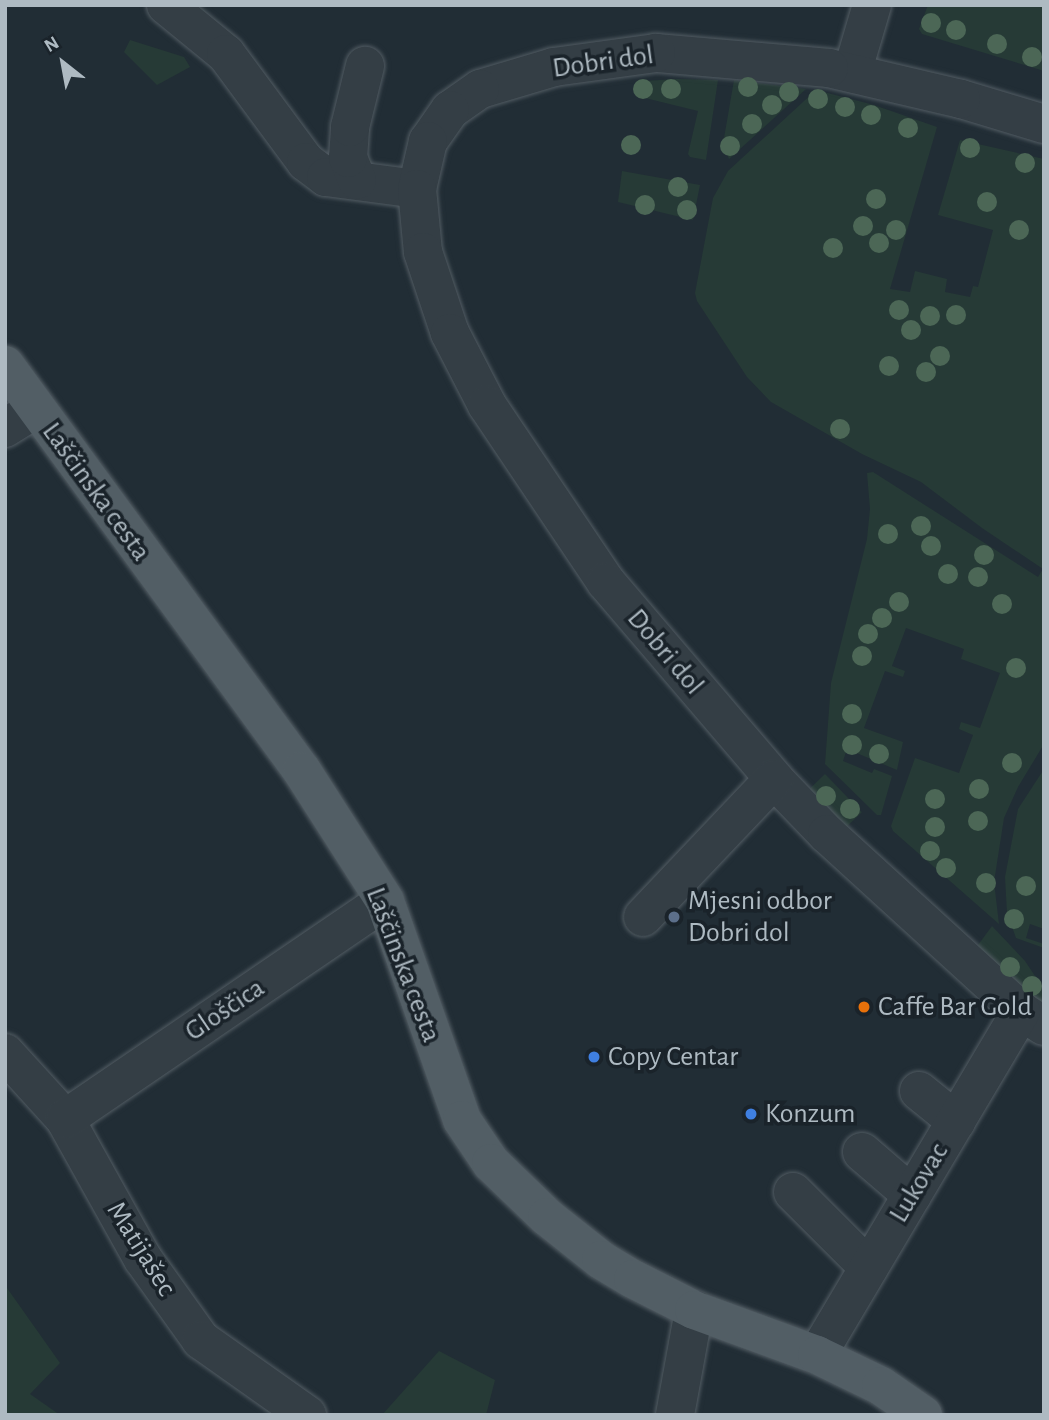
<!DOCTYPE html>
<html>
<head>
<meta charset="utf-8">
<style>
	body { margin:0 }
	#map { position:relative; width:1049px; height:1420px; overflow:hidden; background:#212d35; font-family:"Alegreya Sans",sans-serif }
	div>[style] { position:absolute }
	.green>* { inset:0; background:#263a36; transform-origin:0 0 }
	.roads { filter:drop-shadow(0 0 2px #525c63) drop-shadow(0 0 2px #525c63) }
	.minor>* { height:38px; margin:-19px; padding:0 19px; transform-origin:19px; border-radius:19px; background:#343e45 }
	.major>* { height:38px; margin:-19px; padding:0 19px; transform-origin:19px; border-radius:19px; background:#525e65 }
	.trees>* { width:20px; height:20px; margin:-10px; border-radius:50%; background:#4c6756 }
	.dots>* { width:19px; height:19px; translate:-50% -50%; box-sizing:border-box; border:4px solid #1a232a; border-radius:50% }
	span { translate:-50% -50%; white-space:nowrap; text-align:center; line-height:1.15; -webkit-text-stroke:7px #1a232a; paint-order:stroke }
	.street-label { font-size:28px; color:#aebac2 }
	.poi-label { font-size:28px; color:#aebac2 }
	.left { translate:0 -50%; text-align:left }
	.frame { position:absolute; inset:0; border:7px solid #aebac2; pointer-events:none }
	.north { position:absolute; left:28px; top:28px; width:70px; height:70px; -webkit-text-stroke:5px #1a232a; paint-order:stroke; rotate:329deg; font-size:19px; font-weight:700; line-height:28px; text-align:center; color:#aebac2 }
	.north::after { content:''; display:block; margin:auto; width:24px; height:32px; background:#aebac2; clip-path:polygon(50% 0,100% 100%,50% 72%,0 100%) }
</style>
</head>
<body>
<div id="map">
	<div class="green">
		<i style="clip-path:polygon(928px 5px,1044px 5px,1044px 71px,922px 34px,919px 29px)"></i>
		<i style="clip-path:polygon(130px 40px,184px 57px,190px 67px,157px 85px,124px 52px)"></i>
		<i style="clip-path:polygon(678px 79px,718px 80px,706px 160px,690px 157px,688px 154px,698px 111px,637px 96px,641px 81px)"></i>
		<i style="clip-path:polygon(734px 80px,806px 89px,729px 159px,723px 144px)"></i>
		<i style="clip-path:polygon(816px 90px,874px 105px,937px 127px,890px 289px,910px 292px,915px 271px,947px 279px,945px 292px,970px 297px,973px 286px,978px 287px,993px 230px,938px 215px,960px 140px,1044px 159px,1044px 744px,1018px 787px,1004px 818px,994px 882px,999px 924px,893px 831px,891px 826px,915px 758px,959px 773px,973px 735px,959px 729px,961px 722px,980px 728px,1000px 673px,961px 659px,964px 649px,906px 628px,892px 666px,905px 671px,903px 677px,885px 671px,864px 728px,903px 742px,897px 770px,847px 749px,843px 761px,872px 773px,874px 769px,892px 776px,881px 815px,877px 815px,825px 764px,831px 683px,867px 539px,870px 509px,867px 473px,873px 472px,1038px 577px,1043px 569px,982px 528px,921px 482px,862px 454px,771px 402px,747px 377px,697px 301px,695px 293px,713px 198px,728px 171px)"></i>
		<i style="clip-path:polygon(622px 171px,700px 185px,693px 220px,618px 202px)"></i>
		<i style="clip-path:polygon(1044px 769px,1044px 929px,1030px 924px,1026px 938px,1044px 944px,1044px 948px,1016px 938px,1007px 913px,1005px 877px,1018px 809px)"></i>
		<i style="left:825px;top:774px;width:53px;height:23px;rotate:46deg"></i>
		<i style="clip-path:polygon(992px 926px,1025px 961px,1039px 982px,1044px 990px,1044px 1005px,991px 964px,978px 945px)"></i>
		<i style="clip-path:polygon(7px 1288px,60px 1363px,30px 1394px,60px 1415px,5px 1415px)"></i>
		<i style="clip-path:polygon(439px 1351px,495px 1380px,486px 1415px,382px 1415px)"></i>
	</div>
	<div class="roads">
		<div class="minor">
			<i style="left:166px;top:5px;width:77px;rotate:39.2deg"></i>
			<i style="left:226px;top:54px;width:134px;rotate:53.5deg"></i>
			<i style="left:306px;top:162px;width:25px;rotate:37deg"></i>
			<i style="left:326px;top:177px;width:92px;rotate:7.5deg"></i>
			<i style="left:852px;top:73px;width:71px;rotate:-73.6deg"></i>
			<i style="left:1044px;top:124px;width:87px;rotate:-163.2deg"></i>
			<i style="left:961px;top:99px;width:136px;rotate:-166.8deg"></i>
			<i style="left:829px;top:68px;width:174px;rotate:-175deg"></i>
			<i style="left:656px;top:53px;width:103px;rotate:172.2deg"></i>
			<i style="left:554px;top:67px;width:77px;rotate:163.4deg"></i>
			<i style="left:480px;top:89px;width:37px;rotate:145deg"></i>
			<i style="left:450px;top:110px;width:38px;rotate:125deg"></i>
			<i style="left:428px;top:141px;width:49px;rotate:102.9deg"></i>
			<i style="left:417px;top:189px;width:63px;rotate:84.6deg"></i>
			<i style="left:423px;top:252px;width:85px;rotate:71.6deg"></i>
			<i style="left:450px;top:333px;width:81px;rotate:62.8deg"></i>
			<i style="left:487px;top:405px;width:213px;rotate:56.1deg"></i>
			<i style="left:606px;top:582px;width:259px;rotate:49.5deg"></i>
			<i style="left:774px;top:779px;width:76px;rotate:46.1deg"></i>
			<i style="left:827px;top:834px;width:263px;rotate:42.4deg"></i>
			<i style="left:1021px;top:1011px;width:27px;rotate:33deg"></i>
			<i style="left:357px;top:180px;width:24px;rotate:-112deg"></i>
			<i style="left:348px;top:158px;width:31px;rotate:-86deg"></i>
			<i style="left:350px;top:127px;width:63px;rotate:-76.2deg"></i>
			<i style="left:5px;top:428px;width:36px;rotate:-32deg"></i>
			<i style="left:643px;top:917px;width:190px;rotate:-46.5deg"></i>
			<i style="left:5px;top:1053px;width:89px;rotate:47.7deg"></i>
			<i style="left:65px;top:1119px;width:160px;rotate:60.9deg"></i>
			<i style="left:143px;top:1259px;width:100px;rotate:54.4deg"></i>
			<i style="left:201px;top:1340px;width:130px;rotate:35.3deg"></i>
			<i style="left:919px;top:1091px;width:48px;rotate:39deg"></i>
			<i style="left:65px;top:1119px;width:387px;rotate:-34.3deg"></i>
			<i style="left:862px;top:1152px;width:66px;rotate:40.7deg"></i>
			<i style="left:793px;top:1192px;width:107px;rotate:45deg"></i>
			<i style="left:817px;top:1355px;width:400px;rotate:-59.3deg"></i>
			<i style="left:675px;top:1415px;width:107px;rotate:-79.7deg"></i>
		</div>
		<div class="major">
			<i style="left:5px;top:365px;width:503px;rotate:53.81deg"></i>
			<i style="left:302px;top:771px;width:154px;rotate:57.4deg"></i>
			<i style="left:385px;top:901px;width:232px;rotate:70.6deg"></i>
			<i style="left:462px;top:1120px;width:52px;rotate:56deg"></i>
			<i style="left:491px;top:1163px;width:78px;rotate:44deg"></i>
			<i style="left:547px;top:1217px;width:69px;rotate:38.5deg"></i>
			<i style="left:601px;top:1260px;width:37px;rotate:31deg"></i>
			<i style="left:633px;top:1279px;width:68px;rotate:26.9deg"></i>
			<i style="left:694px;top:1310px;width:131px;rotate:20.1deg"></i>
			<i style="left:817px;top:1355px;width:71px;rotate:25.8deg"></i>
			<i style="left:881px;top:1386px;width:51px;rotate:34.6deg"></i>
		</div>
	</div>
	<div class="trees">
		<i style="left:931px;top:23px"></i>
		<i style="left:956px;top:30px"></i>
		<i style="left:997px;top:44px"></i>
		<i style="left:1032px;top:57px"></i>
		<i style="left:748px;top:87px"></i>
		<i style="left:643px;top:89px"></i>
		<i style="left:671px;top:89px"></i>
		<i style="left:789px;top:92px"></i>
		<i style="left:818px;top:99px"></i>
		<i style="left:772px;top:105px"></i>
		<i style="left:845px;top:107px"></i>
		<i style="left:871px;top:115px"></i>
		<i style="left:752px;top:124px"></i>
		<i style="left:908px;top:128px"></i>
		<i style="left:631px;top:145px"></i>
		<i style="left:730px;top:146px"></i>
		<i style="left:970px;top:148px"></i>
		<i style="left:1025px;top:163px"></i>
		<i style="left:678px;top:187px"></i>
		<i style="left:876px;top:199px"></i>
		<i style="left:987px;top:202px"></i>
		<i style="left:645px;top:205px"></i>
		<i style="left:687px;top:210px"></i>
		<i style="left:863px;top:226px"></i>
		<i style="left:896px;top:230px"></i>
		<i style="left:1019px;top:230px"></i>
		<i style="left:879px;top:243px"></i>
		<i style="left:833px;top:248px"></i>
		<i style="left:899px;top:310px"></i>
		<i style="left:956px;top:315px"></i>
		<i style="left:930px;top:316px"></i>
		<i style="left:911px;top:330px"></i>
		<i style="left:940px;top:356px"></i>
		<i style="left:889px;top:366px"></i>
		<i style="left:926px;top:372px"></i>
		<i style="left:840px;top:429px"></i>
		<i style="left:921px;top:526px"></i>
		<i style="left:888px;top:534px"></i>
		<i style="left:931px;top:546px"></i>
		<i style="left:984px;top:555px"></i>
		<i style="left:948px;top:574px"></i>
		<i style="left:978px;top:577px"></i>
		<i style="left:899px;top:602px"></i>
		<i style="left:1002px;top:604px"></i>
		<i style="left:882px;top:618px"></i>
		<i style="left:868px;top:634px"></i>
		<i style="left:862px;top:656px"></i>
		<i style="left:1016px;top:668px"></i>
		<i style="left:852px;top:714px"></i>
		<i style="left:852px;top:745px"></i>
		<i style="left:879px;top:754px"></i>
		<i style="left:1012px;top:763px"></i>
		<i style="left:979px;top:789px"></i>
		<i style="left:826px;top:796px"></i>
		<i style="left:935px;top:799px"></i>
		<i style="left:850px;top:809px"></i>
		<i style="left:978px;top:821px"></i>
		<i style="left:935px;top:827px"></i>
		<i style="left:930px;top:851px"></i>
		<i style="left:946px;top:868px"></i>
		<i style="left:986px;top:883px"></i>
		<i style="left:1026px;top:886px"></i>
		<i style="left:1014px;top:919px"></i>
		<i style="left:1010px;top:967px"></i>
		<i style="left:1032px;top:986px"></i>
	</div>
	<div class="dots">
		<i style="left:674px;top:917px;background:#5c6f8a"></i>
		<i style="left:864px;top:1007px;background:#e8710a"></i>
		<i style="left:594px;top:1057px;background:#3f7fe0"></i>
		<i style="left:751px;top:1114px;background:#3f7fe0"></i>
	</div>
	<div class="street-label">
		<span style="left:603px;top:62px;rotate:-8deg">Dobri dol</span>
		<span style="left:96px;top:492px;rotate:54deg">Laščinska cesta</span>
		<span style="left:665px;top:652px;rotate:50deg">Dobri dol</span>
		<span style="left:403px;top:965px;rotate:69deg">Laščinska cesta</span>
		<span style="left:225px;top:1010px;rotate:-34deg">Gloščica</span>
		<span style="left:919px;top:1183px;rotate:-59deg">Lukovac</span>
		<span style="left:141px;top:1249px;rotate:58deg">Matijašec</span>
	</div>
	<div class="poi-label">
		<span class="left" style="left:688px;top:917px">Mjesni odbor<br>Dobri dol</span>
		<span class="left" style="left:878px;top:1007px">Caffe Bar Gold</span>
		<span class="left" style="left:608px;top:1057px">Copy Centar</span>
		<span class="left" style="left:765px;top:1114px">Konzum</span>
	</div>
	<div class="frame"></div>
	<div class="north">N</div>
</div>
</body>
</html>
